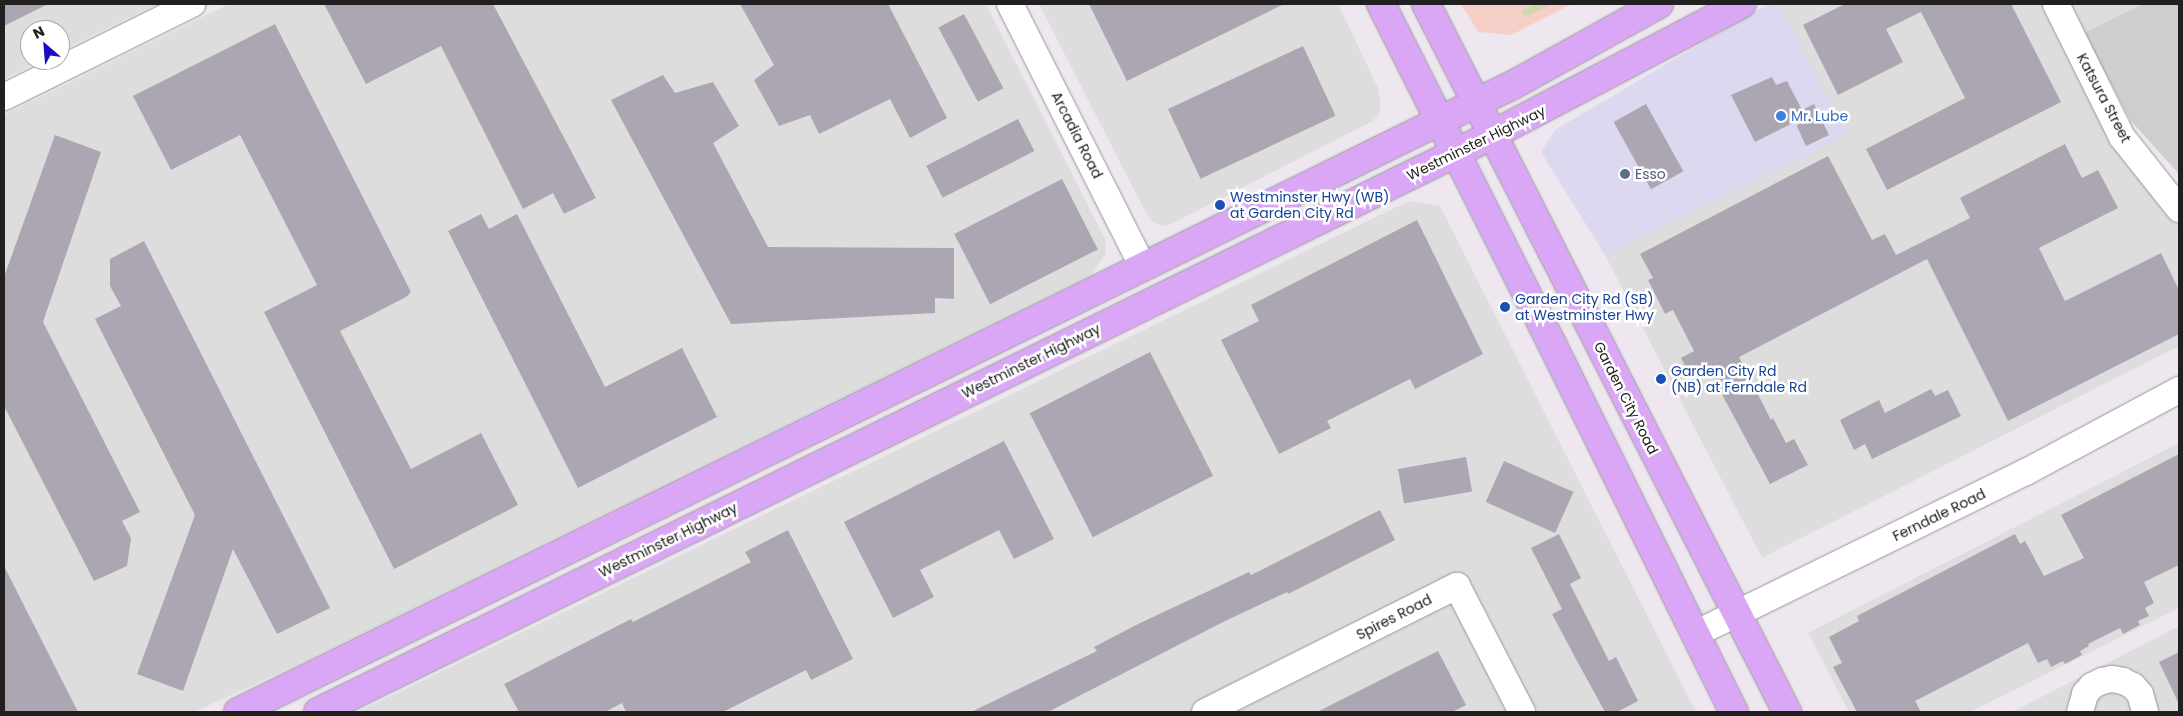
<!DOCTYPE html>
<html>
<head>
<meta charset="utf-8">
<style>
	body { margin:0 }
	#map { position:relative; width:2183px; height:716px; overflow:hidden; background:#eee7f0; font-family:Poppins,sans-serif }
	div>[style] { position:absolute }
	.residential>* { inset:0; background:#ddddde }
	.commercial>* { inset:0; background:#dbd8ef }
	.religious>* { inset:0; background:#cecece }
	.park>* { inset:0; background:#f6cfc8 }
	.stream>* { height:7px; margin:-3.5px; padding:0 3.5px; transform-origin:3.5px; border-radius:3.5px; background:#ccdbab }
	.building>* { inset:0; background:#aca6b2; transform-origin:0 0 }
	.roads { filter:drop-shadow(0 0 1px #979797) drop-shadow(0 0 1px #979797) }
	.minor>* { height:26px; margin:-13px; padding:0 13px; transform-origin:13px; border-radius:13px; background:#fff }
	.major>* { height:28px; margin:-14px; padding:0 14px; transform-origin:14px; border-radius:14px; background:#daa6f6 }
	.dots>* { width:14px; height:14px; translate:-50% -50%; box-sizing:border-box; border:2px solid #fff; border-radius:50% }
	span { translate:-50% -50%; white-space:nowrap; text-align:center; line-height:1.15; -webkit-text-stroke:5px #fff; paint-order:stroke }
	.street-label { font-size:14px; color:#202020 }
	.shop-label { font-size:14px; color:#366cbe }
	.left { translate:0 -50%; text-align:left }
	.service-label { font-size:14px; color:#4e5e75 }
	.transit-label { font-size:14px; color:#164399 }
	.frame { position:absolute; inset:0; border:5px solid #202020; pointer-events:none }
	.north { position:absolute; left:20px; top:20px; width:50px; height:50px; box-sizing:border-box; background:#fff; border:1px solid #a6a6a6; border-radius:50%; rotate:333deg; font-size:14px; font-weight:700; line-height:20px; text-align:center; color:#202020 }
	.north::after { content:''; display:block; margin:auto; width:18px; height:22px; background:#1b0dc4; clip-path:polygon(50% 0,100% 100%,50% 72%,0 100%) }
</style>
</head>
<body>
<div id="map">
	<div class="residential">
		<i style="clip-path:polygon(4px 4px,157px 4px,60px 51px,60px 30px,30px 30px,30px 60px,42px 60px,4px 79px)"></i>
		<i style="clip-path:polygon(229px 4px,986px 4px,1105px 239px,1106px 253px,1091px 275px,295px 666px,194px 712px,4px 712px,4px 115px)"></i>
		<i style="clip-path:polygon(1039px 4px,1338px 4px,1378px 88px,1381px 104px,1379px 115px,1371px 122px,1171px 224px,1163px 226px,1154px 223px,1146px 213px)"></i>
		<i style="clip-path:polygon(1779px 4px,2042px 4px,2118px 138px,2179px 225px,2179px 346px,1762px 558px,1605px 255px,1847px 135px)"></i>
		<i style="clip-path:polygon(2069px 4px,2143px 4px,2084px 33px)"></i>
		<i style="clip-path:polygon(1409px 201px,1440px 206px,1696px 712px,358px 712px)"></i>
		<i style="clip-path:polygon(2179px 443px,2179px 608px,1970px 712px,1849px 712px,1808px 633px)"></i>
		<i style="clip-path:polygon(2179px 626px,2179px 712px,2012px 712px)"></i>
	</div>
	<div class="commercial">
		<i style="clip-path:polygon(1768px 4px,1779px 4px,1847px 135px,1605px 255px,1541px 152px,1555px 130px)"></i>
	</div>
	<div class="religious">
		<i style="clip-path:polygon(2143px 4px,2179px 4px,2179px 174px,2131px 121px,2084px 33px)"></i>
	</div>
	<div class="park">
		<i style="clip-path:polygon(1461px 4px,1572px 4px,1511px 35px,1478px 32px)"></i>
	</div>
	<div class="stream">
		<i style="left:1525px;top:12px;width:20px;rotate:-24deg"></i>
	</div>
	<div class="building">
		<i style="clip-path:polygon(4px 4px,48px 4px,4px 26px)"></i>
		<i style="clip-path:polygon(324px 4px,493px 4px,596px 198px,564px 214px,553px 193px,523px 209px,441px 46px,366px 84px)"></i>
		<i style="clip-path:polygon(740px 4px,888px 4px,947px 118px,910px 138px,890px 99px,819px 134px,810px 115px,779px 126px,754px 80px,774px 65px)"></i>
		<i style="clip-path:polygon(1089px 4px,1284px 4px,1127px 81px)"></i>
		<i style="clip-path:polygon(1845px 4px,2011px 4px,2061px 102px,1887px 190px,1866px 149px,1965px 98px,1921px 12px,1886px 29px,1903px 62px,1838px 95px,1803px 25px)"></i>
		<i style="left:964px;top:14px;width:84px;height:29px;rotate:62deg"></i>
		<i style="clip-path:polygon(275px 24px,411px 292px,406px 297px,340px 331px,411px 469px,481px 433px,518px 505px,394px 569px,264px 312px,317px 285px,240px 135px,171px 170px,133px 96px)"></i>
		<i style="left:1303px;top:46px;width:77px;height:149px;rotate:65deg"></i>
		<i style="clip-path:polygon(663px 75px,675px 93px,713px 82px,739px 126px,713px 143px,768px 247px,954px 248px,954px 299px,935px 298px,935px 313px,731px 324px,611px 100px)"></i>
		<i style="clip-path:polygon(1772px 77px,1776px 85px,1787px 81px,1802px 110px,1814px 104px,1829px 135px,1806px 146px,1795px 122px,1755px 142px,1731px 95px)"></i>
		<i style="left:1646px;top:104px;width:77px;height:37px;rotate:61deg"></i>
		<i style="left:1018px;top:119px;width:36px;height:103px;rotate:63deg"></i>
		<i style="clip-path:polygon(55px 135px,101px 152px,43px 322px,140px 512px,122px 521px,131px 538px,127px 566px,94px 581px,4px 406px,4px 277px)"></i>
		<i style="clip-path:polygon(2065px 144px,2082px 178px,2098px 170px,2118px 208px,2039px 248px,2065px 301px,2161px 253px,2179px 290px,2179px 334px,2008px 421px,1927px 259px,1739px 357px,1771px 420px,1773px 418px,1786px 443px,1794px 439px,1808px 465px,1770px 484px,1710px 372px,1693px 381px,1681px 358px,1694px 351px,1673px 310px,1665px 314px,1648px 280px,1653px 278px,1640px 254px,1828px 156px,1872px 240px,1885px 234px,1896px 255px,1970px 218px,1960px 198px)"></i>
		<i style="left:1062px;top:179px;width:79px;height:121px;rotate:63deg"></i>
		<i style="clip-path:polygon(481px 214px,489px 229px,517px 214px,605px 387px,682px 348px,717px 417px,578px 488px,448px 231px)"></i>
		<i style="clip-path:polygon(1417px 220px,1483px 354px,1415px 389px,1410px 379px,1327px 421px,1331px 428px,1279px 454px,1221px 340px,1259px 321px,1251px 305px)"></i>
		<i style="clip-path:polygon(144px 241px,330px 608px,277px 634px,233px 549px,183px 691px,137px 674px,195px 515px,95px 319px,121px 306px,110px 286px,110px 259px)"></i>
		<i style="left:1150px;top:352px;width:139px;height:135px;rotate:63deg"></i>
		<i style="clip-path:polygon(1931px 389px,1935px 396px,1948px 390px,1961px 416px,1872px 459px,1865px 444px,1854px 450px,1840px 420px,1879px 400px,1885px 413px)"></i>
		<i style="clip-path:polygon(1004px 441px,1054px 539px,1014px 559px,999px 530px,920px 570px,934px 597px,893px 618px,844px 522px)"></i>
		<i style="clip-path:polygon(2179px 454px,2179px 565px,2144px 582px,2154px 603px,2145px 608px,2149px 616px,2138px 621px,2140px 625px,2123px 634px,2120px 628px,2088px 644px,2089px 646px,2080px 651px,2082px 655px,2065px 664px,2063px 661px,2051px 667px,2047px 659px,2038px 663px,2028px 643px,1915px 701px,1921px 712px,1857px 712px,1833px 667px,1842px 663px,1829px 637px,1859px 621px,1857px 616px,2015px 534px,2020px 544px,2025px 541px,2044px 576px,2084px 558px,2061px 515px)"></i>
		<i style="left:1466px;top:457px;width:35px;height:69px;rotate:80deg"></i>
		<i style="left:1504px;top:461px;width:76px;height:45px;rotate:24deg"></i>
		<i style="clip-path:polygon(1380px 510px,1395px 540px,1288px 594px,1287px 592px,1223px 622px,1048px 712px,971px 712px,1097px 651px,1094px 647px,1138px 624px,1249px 572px,1251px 575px)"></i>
		<i style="clip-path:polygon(788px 530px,853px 659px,811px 680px,806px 670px,723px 712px,626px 712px,622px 703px,605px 712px,519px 712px,504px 684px,631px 619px,633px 622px,751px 562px,745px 552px)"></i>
		<i style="clip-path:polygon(1559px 534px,1581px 578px,1570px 584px,1609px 661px,1616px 657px,1638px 701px,1617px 712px,1605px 712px,1577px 661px,1552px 614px,1562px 609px,1531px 548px)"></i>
		<i style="clip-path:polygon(4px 566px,78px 712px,4px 712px)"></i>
		<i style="clip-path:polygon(1438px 651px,1466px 705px,1452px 712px,1317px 712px)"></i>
		<i style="clip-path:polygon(2179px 652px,2179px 704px,2159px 662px)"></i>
	</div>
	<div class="roads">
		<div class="minor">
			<i style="left:1010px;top:4px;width:295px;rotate:63.2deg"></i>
			<i style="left:2056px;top:4px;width:148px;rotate:63.6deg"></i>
			<i style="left:2122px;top:137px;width:92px;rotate:51.6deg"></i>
			<i style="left:4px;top:97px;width:210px;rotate:-26.3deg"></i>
			<i style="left:1695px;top:634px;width:369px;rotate:-26.1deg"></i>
			<i style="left:2026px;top:472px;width:174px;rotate:-28.2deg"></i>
			<i style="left:1205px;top:712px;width:282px;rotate:-26.6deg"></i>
			<i style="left:1457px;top:586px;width:142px;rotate:62.7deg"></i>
			<i style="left:2080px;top:712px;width:19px;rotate:-74deg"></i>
			<i style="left:2085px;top:694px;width:11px;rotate:-49deg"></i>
			<i style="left:2092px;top:686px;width:11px;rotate:-27deg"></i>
			<i style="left:2102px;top:681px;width:10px;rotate:-11deg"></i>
			<i style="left:2112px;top:679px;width:11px;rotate:10deg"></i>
			<i style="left:2123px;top:681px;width:11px;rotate:27deg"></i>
			<i style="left:2133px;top:686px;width:11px;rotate:49deg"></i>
			<i style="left:2140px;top:694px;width:19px;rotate:74deg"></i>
		</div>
		<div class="major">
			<i style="left:1381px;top:4px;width:378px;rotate:63.3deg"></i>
			<i style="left:1551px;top:342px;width:413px;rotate:63.7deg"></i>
			<i style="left:1426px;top:4px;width:795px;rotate:62.98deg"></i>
			<i style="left:238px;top:712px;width:1421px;rotate:-26.19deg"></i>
			<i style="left:1513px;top:85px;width:167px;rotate:-29deg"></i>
			<i style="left:318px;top:712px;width:1308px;rotate:-26.17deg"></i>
			<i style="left:1492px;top:135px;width:282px;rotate:-27.7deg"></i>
		</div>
	</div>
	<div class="dots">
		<i style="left:1781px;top:116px;background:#3f7fe0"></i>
		<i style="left:1625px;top:174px;background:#5c6f8a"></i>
		<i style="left:1220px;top:205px;background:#1a4fb4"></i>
		<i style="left:1505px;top:307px;background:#1a4fb4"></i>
		<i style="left:1661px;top:379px;background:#1a4fb4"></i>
	</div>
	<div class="street-label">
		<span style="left:2104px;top:98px;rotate:62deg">Katsura Street</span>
		<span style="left:1077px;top:135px;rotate:63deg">Arcadia Road</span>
		<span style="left:1476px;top:143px;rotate:-26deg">Westminster Highway</span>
		<span style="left:1031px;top:361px;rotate:-26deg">Westminster Highway</span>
		<span style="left:1626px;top:398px;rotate:63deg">Garden City Road</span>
		<span style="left:1939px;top:515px;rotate:-26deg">Ferndale Road</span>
		<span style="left:668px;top:540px;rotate:-26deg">Westminster Highway</span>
		<span style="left:1394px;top:617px;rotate:-27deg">Spires Road</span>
	</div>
	<div class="shop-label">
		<span class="left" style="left:1791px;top:116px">Mr. Lube</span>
	</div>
	<div class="service-label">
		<span class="left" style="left:1635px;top:174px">Esso</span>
	</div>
	<div class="transit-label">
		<span class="left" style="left:1230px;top:205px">Westminster Hwy (WB)<br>at Garden City Rd</span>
		<span class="left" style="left:1515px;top:307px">Garden City Rd (SB)<br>at Westminster Hwy</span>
		<span class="left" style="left:1671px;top:379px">Garden City Rd<br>(NB) at Ferndale Rd</span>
	</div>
	<div class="frame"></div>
	<div class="north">N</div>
</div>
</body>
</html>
